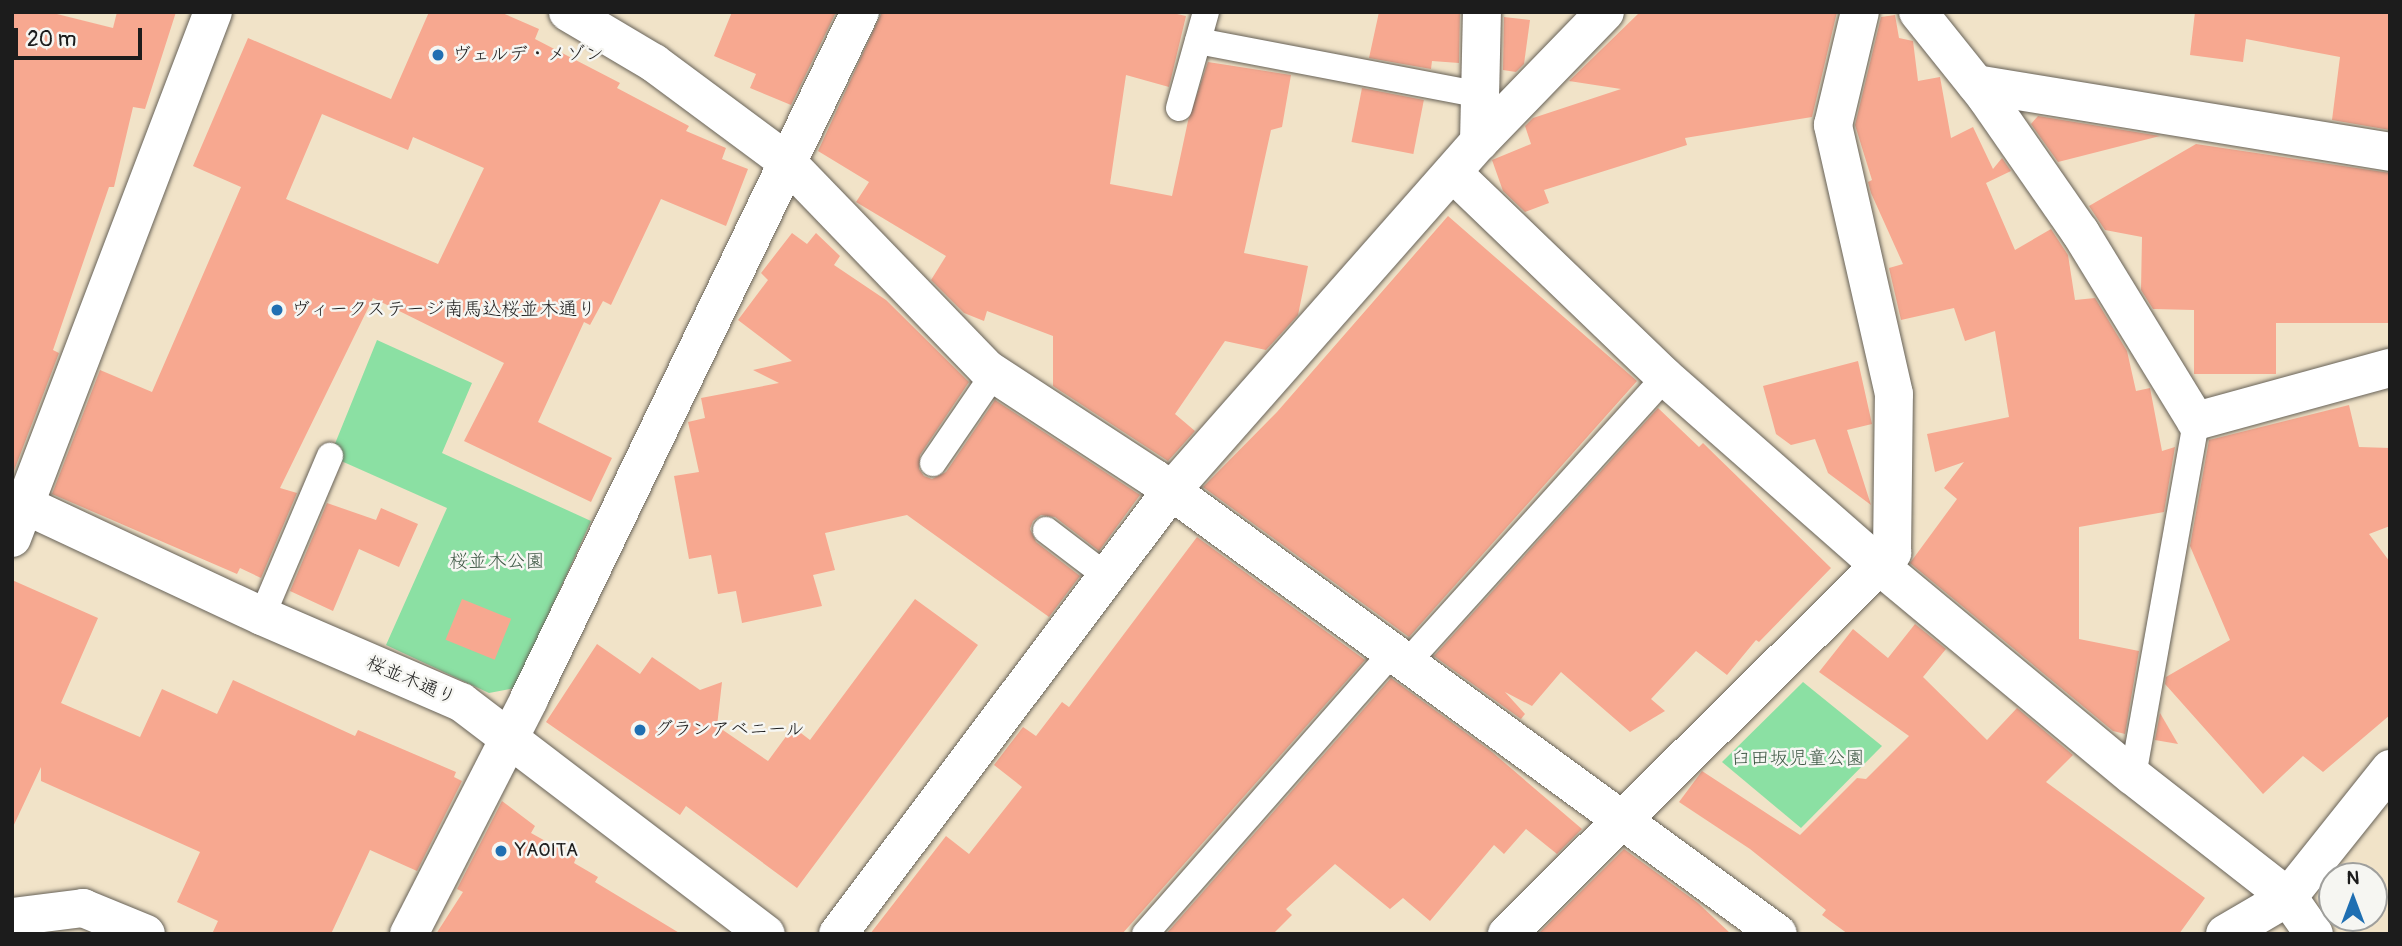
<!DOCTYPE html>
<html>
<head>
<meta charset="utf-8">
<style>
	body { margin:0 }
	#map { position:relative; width:2402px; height:946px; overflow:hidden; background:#f1e3c8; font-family:Pangolin,"Klee One",sans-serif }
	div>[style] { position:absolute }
	.green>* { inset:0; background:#8be0a3 }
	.building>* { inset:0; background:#f7a890; transform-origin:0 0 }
	.roads { filter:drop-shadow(0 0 2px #676258) drop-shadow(0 0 2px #676258) }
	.service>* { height:26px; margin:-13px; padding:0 13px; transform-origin:13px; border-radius:13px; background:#fff }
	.minor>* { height:38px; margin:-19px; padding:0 19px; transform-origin:19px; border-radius:19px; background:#fff }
	.tertiary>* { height:38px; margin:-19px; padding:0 19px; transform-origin:19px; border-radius:19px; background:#fff }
	.dots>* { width:19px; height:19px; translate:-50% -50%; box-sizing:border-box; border:4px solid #f6f6f2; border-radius:50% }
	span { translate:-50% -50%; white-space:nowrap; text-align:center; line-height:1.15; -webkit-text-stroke:5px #f6f6f2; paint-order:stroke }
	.poi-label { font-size:19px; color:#1c1c1c }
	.left { translate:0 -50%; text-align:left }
	.park-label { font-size:19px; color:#3d5744 }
	.street-label { font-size:19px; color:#1c1c1c }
	.frame { position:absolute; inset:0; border:14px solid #1c1c1c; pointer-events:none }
	.north { position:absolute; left:2318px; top:862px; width:70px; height:70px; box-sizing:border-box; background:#f6f6f2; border:2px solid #9f9f9c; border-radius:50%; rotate:0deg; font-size:19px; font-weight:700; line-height:28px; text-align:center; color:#1c1c1c }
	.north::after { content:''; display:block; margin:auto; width:24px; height:32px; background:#1f6fb2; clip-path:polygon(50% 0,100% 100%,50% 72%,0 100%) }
	.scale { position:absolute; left:14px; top:28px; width:128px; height:32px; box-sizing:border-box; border:4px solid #1c1c1c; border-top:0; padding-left:9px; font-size:21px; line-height:24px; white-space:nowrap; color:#1c1c1c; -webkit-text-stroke:5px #f6f6f2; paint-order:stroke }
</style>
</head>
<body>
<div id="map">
	<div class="green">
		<i style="clip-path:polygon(377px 340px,472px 383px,442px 453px,591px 521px,515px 688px,489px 693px,386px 645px,447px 508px,330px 456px)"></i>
		<i style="clip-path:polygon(1803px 682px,1882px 746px,1801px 828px,1722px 762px)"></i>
	</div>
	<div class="building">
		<i style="clip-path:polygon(12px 12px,49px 12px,113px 28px,117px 12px,176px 12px,145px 109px,133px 107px,114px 187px,109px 187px,53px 350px,59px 353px,12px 476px)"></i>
		<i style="clip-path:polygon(evenodd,429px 12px,500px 12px,539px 29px,535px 39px,620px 83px,617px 88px,689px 126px,686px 131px,726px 148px,722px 159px,748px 169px,726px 226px,661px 199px,611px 305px,603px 301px,590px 325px,584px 322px,538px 422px,612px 458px,591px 502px,464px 441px,504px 363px,373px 298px,280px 488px,297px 493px,261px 578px,240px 568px,237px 574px,52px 494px,100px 370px,152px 392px,241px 187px,193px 166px,248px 38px,391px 99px,429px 12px,322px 114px,408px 150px,413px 137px,484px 168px,438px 264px,286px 199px,322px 114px)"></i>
		<i style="clip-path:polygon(732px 12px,836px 12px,791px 105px,750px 88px,756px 74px,714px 56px)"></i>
		<i style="clip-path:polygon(882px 12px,1168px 12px,1186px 16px,1169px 87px,1126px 75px,1110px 184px,1172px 196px,1188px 121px,1208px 62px,1291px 75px,1282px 127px,1271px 130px,1244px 253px,1308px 266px,1298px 315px,1266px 350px,1225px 341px,1175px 414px,1195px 431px,1168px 461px,1053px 386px,1053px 336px,987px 311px,984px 321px,964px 313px,931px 280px,946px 256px,856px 202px,869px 182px,818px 151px)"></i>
		<i style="clip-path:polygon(1379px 12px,1460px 12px,1459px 63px,1432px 61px,1431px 69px,1369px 58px)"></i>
		<i style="clip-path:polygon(1640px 12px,1837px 12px,1812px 117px,1685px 138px,1687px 145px,1544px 190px,1549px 203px,1525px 212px,1503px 191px,1492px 160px,1531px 144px,1525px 126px,1533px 118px,1621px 89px,1569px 81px)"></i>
		<i style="clip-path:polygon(2195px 12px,2390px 12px,2390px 130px,2332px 120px,2340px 57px,2246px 39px,2243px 62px,2190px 55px)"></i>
		<i style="clip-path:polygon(1895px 15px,1899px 38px,1913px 41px,1918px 81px,1940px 77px,1951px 138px,1973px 127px,1993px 169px,2002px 158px,2011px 171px,1986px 183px,2015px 250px,2051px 229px,2068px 255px,2075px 300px,2095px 298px,2127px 351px,2136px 391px,2150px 388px,2162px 451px,2175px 447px,2164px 512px,2079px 527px,2079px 639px,2139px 651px,2125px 734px,2113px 731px,1910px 563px,1957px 499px,1944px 488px,1964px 462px,1935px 472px,1927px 434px,2009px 417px,1995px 331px,1965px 341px,1954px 308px,1901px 320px,1889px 268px,1903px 264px,1871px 193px,1868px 182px,1872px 180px,1855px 125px,1881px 17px)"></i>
		<i style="clip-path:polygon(1504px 17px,1530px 20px,1524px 64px,1516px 72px,1503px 70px)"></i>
		<i style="left:1362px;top:88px;width:63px;height:55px;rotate:11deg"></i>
		<i style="clip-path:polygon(2038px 116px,2160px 136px,2058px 162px,2031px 124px)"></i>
		<i style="clip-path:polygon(2196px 144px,2390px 173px,2390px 323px,2276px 323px,2276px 374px,2194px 374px,2194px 310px,2153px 309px,2141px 290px,2142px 237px,2105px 230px,2089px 206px)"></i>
		<i style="clip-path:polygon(1448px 216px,1637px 381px,1409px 637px,1203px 487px,1277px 412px)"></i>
		<i style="clip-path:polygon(792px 233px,807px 244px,816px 233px,840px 256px,834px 265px,886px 300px,969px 382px,920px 455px,919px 469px,924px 476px,932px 479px,946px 472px,995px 400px,1140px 495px,1099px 551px,1055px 517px,1041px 515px,1033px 521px,1030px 529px,1036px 542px,1080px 576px,1049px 617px,907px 515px,825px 533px,835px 570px,813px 575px,822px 606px,742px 623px,736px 591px,718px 594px,711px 555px,689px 559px,674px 476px,699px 472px,688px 422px,705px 418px,701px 398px,779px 383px,753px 370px,792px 361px,738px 320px,768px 280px,761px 273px)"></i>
		<i style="clip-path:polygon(1858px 361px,1872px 424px,1847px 430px,1871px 505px,1828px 473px,1815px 439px,1791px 445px,1776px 434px,1763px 386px)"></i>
		<i style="clip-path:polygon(2349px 405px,2359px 447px,2390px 448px,2390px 526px,2369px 534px,2390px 562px,2390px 715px,2323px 772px,2303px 756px,2263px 794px,2165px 684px,2166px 677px,2230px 640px,2190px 546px,2209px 440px)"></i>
		<i style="clip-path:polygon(1658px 408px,1699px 447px,1703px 443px,1831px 568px,1759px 642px,1756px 640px,1727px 675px,1696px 651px,1651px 699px,1665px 711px,1630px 732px,1561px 672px,1532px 706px,1505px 692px,1525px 714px,1521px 719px,1434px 656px)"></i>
		<i style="clip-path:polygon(327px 503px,376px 520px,381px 508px,418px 524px,399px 567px,359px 549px,333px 611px,290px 591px)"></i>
		<i style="clip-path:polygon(1197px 537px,1365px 660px,1122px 934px,870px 934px,946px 836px,969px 854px,1022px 787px,994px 765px,1023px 727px,1036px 736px,1062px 702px,1069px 707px)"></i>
		<i style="clip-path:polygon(12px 580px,98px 618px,61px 703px,140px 737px,162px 689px,217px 714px,233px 680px,355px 736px,358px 730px,456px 772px,454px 777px,462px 781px,417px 871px,370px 850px,331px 934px,212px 934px,218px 921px,177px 902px,200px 852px,41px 781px,41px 767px,12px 829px)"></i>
		<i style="left:462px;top:599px;width:53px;height:44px;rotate:22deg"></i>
		<i style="clip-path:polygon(915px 599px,978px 645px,797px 888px,686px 806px,680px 815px,546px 722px,597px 644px,640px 674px,652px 657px,700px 690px,722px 682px,717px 726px,768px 761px,793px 727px,810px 740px)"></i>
		<i style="clip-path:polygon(1915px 624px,1946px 649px,1923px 677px,1987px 740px,2017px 708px,2073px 755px,2046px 782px,2205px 898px,2179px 934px,1848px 934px,1822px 915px,1826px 910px,1750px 849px,1679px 802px,1702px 771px,1800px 835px,1857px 778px,1866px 779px,1909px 736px,1819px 672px,1853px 629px,1888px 658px)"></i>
		<i style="clip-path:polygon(1391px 678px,1492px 752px,1582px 829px,1557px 854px,1526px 829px,1504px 854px,1494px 845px,1430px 921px,1403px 898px,1390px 909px,1335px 864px,1286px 909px,1292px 915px,1273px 934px,1166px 934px)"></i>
		<i style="clip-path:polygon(2160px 713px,2178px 744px,2155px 740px)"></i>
		<i style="clip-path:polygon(502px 801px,535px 826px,531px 833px,576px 858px,574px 863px,598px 877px,595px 882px,681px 934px,436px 934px,463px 892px,457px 889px)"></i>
		<i style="clip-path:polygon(1624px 849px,1698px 903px,1731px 934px,1538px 934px)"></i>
	</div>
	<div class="roads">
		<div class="service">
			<i style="left:1198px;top:41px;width:287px;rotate:10.8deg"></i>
			<i style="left:1179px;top:108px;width:100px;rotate:-74.3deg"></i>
			<i style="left:933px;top:463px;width:108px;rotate:-55.6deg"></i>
			<i style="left:1046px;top:530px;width:79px;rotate:37.3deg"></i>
			<i style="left:262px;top:616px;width:174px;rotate:-67deg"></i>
			<i style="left:1405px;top:665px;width:388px;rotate:-47.9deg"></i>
			<i style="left:2133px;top:776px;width:361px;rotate:-79.9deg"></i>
			<i style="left:1145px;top:934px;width:371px;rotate:-48.7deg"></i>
		</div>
		<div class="minor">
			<i style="left:568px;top:12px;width:100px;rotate:30.7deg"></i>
			<i style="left:654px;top:63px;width:164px;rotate:36.6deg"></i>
			<i style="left:786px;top:161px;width:289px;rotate:46deg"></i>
			<i style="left:987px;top:369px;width:201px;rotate:33.2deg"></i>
			<i style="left:1155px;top:479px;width:771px;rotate:36.14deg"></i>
			<i style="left:1918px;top:12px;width:109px;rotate:51.3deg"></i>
			<i style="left:1986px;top:97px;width:165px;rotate:55.2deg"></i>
			<i style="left:2080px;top:232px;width:222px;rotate:58.5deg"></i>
			<i style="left:2196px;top:421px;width:201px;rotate:-15.3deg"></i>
			<i style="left:1976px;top:84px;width:420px;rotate:9.3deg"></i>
			<i style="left:1479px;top:142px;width:181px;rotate:-45.9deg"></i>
			<i style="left:1454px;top:174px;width:293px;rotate:43.9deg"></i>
			<i style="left:1665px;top:377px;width:288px;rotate:41.3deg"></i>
			<i style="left:1881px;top:567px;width:327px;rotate:39.7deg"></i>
			<i style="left:2133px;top:776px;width:197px;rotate:38deg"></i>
			<i style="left:2288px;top:897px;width:45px;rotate:54.9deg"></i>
			<i style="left:12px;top:538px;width:563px;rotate:-69.09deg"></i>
			<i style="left:12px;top:917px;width:72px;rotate:-7.2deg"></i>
			<i style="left:83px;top:908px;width:68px;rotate:22.4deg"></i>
			<i style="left:409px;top:934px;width:264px;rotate:-62.9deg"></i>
			<i style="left:529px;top:699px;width:763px;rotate:-64.28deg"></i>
			<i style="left:838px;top:934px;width:554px;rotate:-53.07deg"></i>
			<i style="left:1171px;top:491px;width:465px;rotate:-48.6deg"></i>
			<i style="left:1479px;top:142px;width:130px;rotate:-88.7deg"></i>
			<i style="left:1507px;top:934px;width:542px;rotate:-44.7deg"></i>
			<i style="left:1892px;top:553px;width:159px;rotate:-89.3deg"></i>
			<i style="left:1894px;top:394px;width:276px;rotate:-102.8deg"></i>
			<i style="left:1833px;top:125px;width:116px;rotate:-76.6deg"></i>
			<i style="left:2225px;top:934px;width:73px;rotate:-30.4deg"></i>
			<i style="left:2288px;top:897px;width:164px;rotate:-51.4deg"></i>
		</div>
		<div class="tertiary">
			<i style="left:12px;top:499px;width:276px;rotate:25.1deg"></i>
			<i style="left:262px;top:616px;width:217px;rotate:23.4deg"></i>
			<i style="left:461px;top:702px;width:383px;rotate:37.3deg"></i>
		</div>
	</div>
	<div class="dots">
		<i style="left:438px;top:55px;background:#1f6fb2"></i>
		<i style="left:277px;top:310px;background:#1f6fb2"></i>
		<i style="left:640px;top:730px;background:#1f6fb2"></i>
		<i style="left:501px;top:851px;background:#1f6fb2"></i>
	</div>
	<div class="poi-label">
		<span class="left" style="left:452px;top:55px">ヴェルデ・メゾン</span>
		<span class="left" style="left:291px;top:310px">ヴィークステージ南馬込桜並木通り</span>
		<span class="left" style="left:654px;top:730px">グランアベニール</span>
		<span class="left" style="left:515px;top:851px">YAOITA</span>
	</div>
	<div class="park-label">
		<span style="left:497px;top:562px">桜並木公園</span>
		<span style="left:1798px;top:759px">臼田坂児童公園</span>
	</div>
	<div class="street-label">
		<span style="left:411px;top:681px;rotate:23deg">桜並木通り</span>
	</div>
	<div class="frame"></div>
	<div class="north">N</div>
	<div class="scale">20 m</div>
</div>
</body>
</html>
